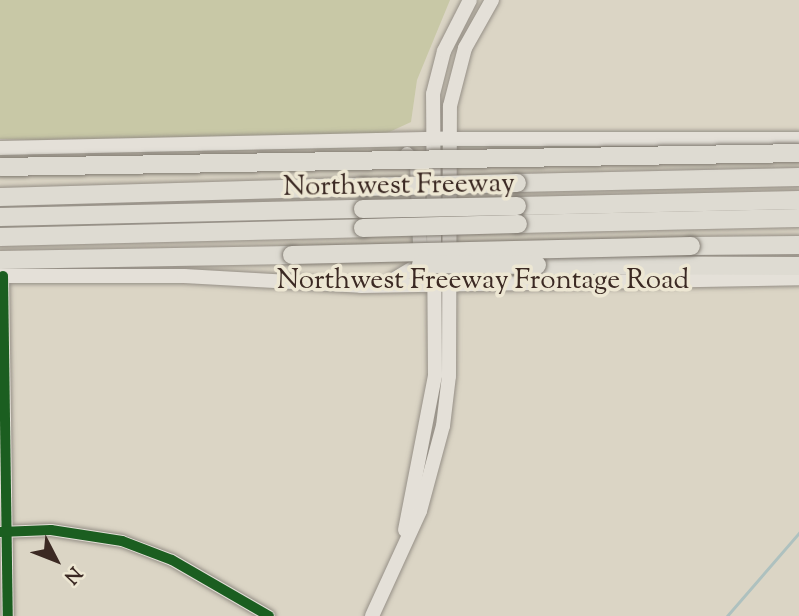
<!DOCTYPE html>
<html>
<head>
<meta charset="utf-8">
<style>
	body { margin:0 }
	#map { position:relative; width:799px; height:616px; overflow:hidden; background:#dbd5c5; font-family:"Sorts Mill Goudy",serif }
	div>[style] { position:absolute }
	.green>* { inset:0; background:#c8c8a6 }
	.stream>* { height:2.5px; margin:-1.25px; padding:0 1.25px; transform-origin:1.25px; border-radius:1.25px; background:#aec1bf }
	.roads { filter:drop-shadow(0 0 2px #958f86) drop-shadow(0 0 2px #958f86) }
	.tertiary>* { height:12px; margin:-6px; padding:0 6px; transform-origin:6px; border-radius:6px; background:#e4e0d8 }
	.secondary>* { height:14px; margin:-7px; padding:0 7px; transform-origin:7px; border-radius:7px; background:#e4e0d8 }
	.motorway>* { height:18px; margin:-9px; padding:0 9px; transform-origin:9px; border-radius:9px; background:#dedbd2 }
	.bridges { filter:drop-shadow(0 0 2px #7f7970) drop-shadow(0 0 2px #7f7970) }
	.motorway-bridge>* { height:18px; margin:-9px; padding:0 9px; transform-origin:9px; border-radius:9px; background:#dedbd2 }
	.cycleway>* { height:10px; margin:-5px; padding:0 5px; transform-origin:5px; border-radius:5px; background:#1b5e20 }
	span { translate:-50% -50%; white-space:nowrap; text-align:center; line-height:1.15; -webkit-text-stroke:7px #ede7d3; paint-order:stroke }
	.street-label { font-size:28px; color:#3b2923 }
	.north { position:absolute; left:21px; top:525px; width:70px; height:70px; -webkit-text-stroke:5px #ede7d3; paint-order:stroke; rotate:132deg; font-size:19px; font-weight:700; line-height:28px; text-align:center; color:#3b2923 }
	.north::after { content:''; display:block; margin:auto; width:24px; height:32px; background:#3b2923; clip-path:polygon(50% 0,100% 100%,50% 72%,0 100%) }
</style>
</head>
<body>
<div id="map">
	<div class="green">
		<i style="clip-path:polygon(0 0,450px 0,417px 80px,411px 122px,385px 134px,35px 140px,0 139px)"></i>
	</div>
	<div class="stream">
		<i style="left:727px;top:616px;width:110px;rotate:-49.1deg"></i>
	</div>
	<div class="roads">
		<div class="tertiary">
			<i style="left:3px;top:276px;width:340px;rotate:89.2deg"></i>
			<i style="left:1px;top:532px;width:50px;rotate:-2.3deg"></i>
			<i style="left:51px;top:530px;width:72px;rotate:8.8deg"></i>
			<i style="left:122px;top:541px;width:53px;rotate:20.8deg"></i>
			<i style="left:172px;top:560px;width:112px;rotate:30deg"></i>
		</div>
		<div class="secondary">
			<i style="left:0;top:148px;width:448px;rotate:-1.2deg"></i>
			<i style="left:448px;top:139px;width:351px"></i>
			<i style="left:0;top:276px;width:184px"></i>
			<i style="left:184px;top:276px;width:177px;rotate:3.2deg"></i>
			<i style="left:361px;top:286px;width:438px;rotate:-1deg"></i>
			<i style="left:393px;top:280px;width:27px;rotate:-31deg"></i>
			<i style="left:416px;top:266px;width:21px;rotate:-79deg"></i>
			<i style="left:420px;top:245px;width:81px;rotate:-92.1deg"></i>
			<i style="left:417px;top:164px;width:14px;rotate:-135deg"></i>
			<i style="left:405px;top:530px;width:158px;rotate:-79deg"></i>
			<i style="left:435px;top:375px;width:281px;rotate:-90.4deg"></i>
			<i style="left:433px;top:94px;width:44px;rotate:-75.7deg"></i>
			<i style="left:444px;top:51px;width:57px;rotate:-63deg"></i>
			<i style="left:372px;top:616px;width:115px;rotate:-65.4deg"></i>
			<i style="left:420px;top:511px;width:88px;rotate:-74.9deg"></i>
			<i style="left:443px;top:426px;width:50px;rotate:-83.2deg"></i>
			<i style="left:449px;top:376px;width:270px;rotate:-89.8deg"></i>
			<i style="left:450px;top:106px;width:60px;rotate:-75.5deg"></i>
			<i style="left:465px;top:48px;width:55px;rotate:-60.6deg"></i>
		</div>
		<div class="motorway">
			<i style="left:517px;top:183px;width:282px;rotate:-1.2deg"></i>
			<i style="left:0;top:197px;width:363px;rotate:-1.6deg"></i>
			<i style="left:517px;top:206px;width:282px;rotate:-1.2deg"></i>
			<i style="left:0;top:217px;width:363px;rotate:-1.3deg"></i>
			<i style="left:518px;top:224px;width:281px;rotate:-1.2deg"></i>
			<i style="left:0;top:237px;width:363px;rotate:-1.4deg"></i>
			<i style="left:691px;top:246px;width:108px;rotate:-0.5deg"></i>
			<i style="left:0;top:260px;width:292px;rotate:-1deg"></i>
			<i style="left:537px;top:265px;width:262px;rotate:0.2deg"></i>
		</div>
	</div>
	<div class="bridges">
		<div class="motorway-bridge">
			<i style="left:0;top:167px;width:799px;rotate:-1deg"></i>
			<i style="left:363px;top:187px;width:154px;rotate:-1.5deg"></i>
			<i style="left:363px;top:209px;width:154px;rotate:-1.1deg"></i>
			<i style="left:363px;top:228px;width:155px;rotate:-1.5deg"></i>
			<i style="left:292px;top:255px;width:399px;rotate:-1.3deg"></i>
			<i style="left:421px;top:264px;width:116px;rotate:0.5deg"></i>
		</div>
	</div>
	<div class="cycleway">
		<i style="left:3px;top:276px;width:340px;rotate:89.2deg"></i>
		<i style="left:0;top:532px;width:51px;rotate:-2.2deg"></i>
		<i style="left:51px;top:530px;width:72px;rotate:8.8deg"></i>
		<i style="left:122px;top:541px;width:53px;rotate:20.8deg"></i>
		<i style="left:172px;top:560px;width:112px;rotate:30deg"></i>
	</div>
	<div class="street-label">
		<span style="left:399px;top:186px;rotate:-1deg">Northwest Freeway</span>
		<span style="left:483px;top:281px">Northwest Freeway Frontage Road</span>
	</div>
	<div class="north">N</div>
</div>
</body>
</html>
